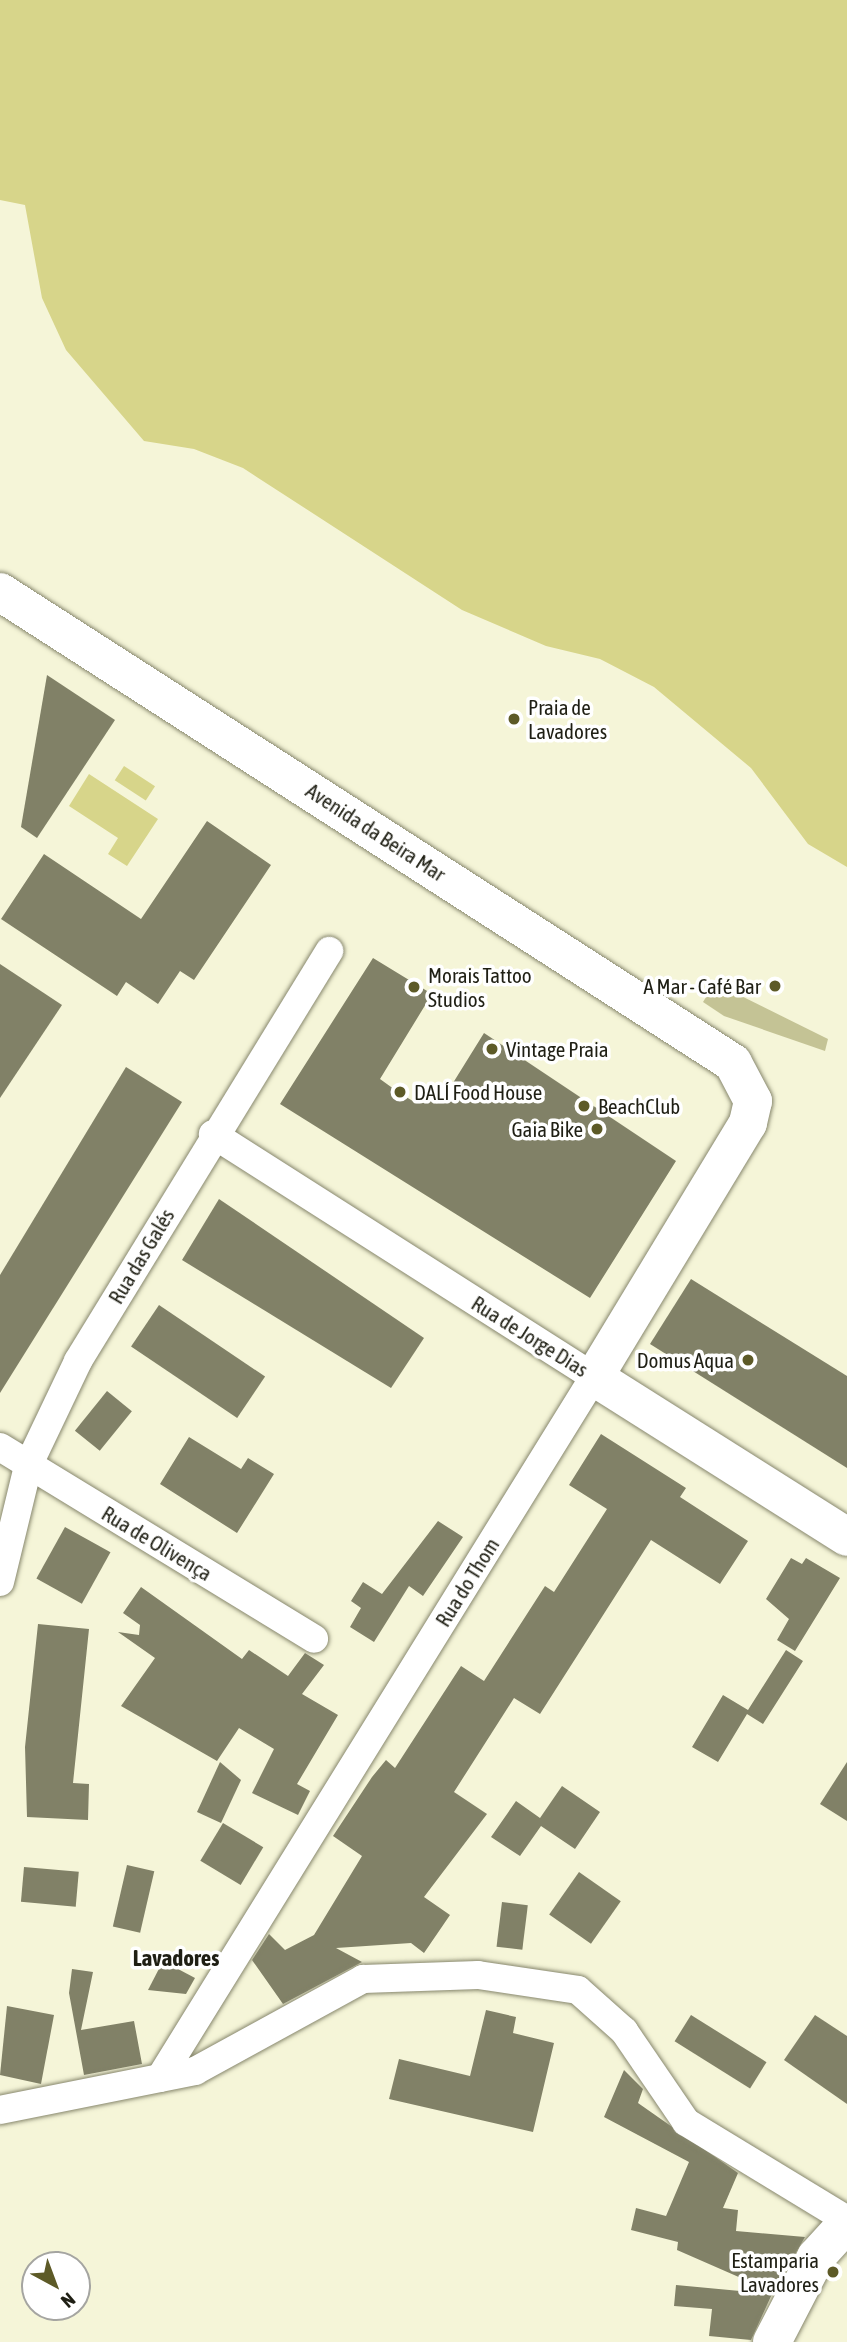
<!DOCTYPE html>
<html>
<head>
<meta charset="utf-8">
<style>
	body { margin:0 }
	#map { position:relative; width:847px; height:2342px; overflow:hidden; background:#f5f5d8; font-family:"Asap Condensed",sans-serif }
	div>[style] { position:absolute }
	.green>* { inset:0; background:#c4c395 }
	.water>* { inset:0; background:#d7d58a; transform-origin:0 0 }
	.building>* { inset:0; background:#818167; transform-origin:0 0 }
	.roads { filter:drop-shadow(0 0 2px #87876d) drop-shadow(0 0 2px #87876d) }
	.street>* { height:28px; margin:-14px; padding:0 14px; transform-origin:14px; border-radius:14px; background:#fff }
	.secondary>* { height:38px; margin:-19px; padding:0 19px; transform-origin:19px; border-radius:19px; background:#fff }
	.dots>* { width:19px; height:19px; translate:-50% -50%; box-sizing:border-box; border:4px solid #fff; border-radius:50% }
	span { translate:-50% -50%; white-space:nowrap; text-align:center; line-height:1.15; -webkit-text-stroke:7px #fff; paint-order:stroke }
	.poi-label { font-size:21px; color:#1f1f14 }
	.left { translate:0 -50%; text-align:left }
	.right { translate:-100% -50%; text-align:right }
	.street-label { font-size:21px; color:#1f1f14 }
	.neighbourhood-label { font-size:23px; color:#1f1f14; font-weight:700 }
	.north { position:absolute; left:21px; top:2251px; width:70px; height:70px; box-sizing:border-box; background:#fff; border:2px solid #a5a5a1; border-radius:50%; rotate:139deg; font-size:19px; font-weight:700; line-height:28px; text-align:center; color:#1f1f14 }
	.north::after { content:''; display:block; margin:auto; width:24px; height:32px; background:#5d5a27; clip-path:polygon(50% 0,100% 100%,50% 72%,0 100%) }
</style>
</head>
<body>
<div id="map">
	<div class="green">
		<i style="clip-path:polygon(715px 983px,828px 1039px,825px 1051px,724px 1016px,703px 1002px)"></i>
	</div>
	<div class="water">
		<i style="clip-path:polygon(0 0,847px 0,847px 867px,808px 844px,751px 768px,654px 687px,600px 659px,546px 646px,462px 610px,243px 468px,194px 449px,144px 441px,66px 350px,42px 298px,25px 205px,0 200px)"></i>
		<i style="left:124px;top:766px;width:37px;height:17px;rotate:33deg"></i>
		<i style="clip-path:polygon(89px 774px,158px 819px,127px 866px,108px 854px,118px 838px,69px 806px)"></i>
	</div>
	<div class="building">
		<i style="clip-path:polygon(47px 675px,115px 720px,37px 838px,21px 827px)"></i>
		<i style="clip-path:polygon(207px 821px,271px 865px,194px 980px,180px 971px,158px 1004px,126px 982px,117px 996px,1px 919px,44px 854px,141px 919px)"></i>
		<i style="clip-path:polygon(373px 958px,432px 994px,380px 1079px,398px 1092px,416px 1103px,425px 1087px,443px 1099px,484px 1033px,676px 1161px,590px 1298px,280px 1104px)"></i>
		<i style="clip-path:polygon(0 964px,62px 1005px,0 1098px)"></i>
		<i style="clip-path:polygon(126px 1067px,182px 1102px,0 1393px,0 1275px)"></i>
		<i style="clip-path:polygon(219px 1199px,424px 1338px,391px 1388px,182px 1260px)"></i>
		<i style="clip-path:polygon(691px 1279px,847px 1376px,847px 1468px,650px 1344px)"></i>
		<i style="left:159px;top:1305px;width:128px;height:50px;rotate:34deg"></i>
		<i style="left:107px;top:1391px;width:32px;height:51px;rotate:39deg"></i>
		<i style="clip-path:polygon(601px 1434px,686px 1488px,680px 1497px,748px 1541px,720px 1584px,651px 1540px,540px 1714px,514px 1698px,454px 1792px,487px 1814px,424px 1897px,450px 1915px,424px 1953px,411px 1943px,336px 1948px,362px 1962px,283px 2004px,252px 1960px,269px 1934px,285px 1950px,314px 1935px,362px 1856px,333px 1836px,372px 1777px,386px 1760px,395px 1768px,461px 1666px,484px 1681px,545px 1586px,554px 1592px,607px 1509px,569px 1485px)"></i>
		<i style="clip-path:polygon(189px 1437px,241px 1469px,248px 1458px,274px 1474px,237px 1533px,160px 1484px)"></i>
		<i style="clip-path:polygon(438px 1521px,463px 1537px,423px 1596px,409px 1586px,374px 1642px,350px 1627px,361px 1608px,351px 1601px,363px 1582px,382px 1594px)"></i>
		<i style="left:65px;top:1527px;width:52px;height:59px;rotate:29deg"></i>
		<i style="clip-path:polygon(791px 1558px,802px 1564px,806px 1558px,840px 1578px,795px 1651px,777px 1640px,789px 1619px,766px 1599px)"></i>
		<i style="clip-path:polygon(141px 1587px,242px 1659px,249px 1650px,288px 1676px,305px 1653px,324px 1665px,302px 1694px,338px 1715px,297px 1784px,310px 1791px,298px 1815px,252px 1793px,274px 1749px,239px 1728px,217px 1761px,121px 1706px,155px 1658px,118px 1632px,139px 1635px,140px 1625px,123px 1613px)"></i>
		<i style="clip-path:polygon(38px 1624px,89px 1629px,73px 1783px,89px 1784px,88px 1820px,27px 1817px,25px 1747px)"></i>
		<i style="clip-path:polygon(786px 1650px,803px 1661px,763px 1724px,747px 1714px,718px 1762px,692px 1747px,723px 1695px,748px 1710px)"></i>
		<i style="clip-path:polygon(220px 1762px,241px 1780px,221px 1823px,197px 1812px)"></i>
		<i style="clip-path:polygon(847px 1762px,847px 1821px,820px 1804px)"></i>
		<i style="clip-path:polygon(562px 1786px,600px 1812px,575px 1849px,541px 1826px,520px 1856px,491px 1837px,516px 1801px,540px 1818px)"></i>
		<i style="left:223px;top:1823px;width:47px;height:44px;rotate:31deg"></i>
		<i style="left:127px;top:1865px;width:28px;height:63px;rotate:13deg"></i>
		<i style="left:24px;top:1867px;width:55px;height:35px;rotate:5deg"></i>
		<i style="left:579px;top:1872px;width:51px;height:52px;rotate:35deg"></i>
		<i style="left:502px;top:1902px;width:26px;height:45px;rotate:7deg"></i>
		<i style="clip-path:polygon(163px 1961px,195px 1978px,186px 1994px,148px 1990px)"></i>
		<i style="clip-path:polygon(72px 1969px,93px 1972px,81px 2030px,134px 2021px,142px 2064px,84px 2075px,69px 1993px)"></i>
		<i style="clip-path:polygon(7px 2006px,54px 2015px,41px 2084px,0 2075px)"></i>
		<i style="clip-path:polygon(486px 2010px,516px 2017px,513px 2033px,554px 2043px,533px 2132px,389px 2099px,399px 2059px,470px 2076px)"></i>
		<i style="left:691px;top:2015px;width:89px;height:31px;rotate:32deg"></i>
		<i style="clip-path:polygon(815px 2015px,847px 2036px,847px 2104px,784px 2060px)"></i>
		<i style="clip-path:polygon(624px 2070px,643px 2089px,638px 2103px,738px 2173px,723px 2208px,738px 2210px,736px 2231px,805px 2237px,773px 2292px,677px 2250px,678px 2242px,631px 2230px,636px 2208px,666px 2216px,689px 2162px,604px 2117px)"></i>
		<i style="clip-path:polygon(676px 2285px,772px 2294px,751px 2340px,709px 2336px,712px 2309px,674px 2306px)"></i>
	</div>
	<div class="roads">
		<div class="street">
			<i style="left:0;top:1447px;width:368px;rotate:31.4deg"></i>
			<i style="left:0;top:1582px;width:119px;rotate:-76.4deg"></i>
			<i style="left:28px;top:1466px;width:116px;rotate:-64.5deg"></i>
			<i style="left:78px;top:1361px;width:481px;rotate:-58.5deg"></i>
			<i style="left:160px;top:2078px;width:824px;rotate:-58.24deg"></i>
			<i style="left:594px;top:1377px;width:452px;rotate:-147.5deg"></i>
			<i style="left:0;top:2110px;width:199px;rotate:-11.3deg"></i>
			<i style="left:195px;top:2071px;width:192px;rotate:-28.7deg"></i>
			<i style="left:363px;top:1979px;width:115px;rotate:-2deg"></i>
			<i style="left:478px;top:1975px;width:101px;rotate:8.5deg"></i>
			<i style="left:578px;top:1990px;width:62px;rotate:41.7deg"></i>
			<i style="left:624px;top:2031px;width:110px;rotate:55.7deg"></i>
			<i style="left:686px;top:2122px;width:188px;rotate:31.3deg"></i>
		</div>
		<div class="secondary">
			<i style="left:0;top:592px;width:871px;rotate:32.72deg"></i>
			<i style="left:733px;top:1063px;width:43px;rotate:62.2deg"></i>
			<i style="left:753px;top:1101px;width:23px;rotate:103deg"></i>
			<i style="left:748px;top:1123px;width:297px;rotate:121.2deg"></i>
			<i style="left:594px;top:1377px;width:299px;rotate:32.3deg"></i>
			<i style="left:772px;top:2342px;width:96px;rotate:-62.6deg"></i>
			<i style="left:816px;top:2257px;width:46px;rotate:-47.6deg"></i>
		</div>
	</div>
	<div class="dots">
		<i style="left:514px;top:719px;background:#5d5a27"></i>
		<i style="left:775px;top:986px;background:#5d5a27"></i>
		<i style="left:414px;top:987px;background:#5d5a27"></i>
		<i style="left:492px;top:1049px;background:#5d5a27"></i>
		<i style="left:400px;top:1092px;background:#5d5a27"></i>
		<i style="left:584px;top:1106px;background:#5d5a27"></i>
		<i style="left:597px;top:1129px;background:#5d5a27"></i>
		<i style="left:748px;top:1360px;background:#5d5a27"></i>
		<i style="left:833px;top:2272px;background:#5d5a27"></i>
	</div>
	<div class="poi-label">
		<span class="left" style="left:528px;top:719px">Praia de<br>Lavadores</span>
		<span class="left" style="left:428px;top:987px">Morais Tattoo<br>Studios</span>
		<span class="right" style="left:761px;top:986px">A Mar - Café Bar</span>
		<span class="left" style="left:506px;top:1049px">Vintage Praia</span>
		<span class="left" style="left:414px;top:1092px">DALÍ Food House</span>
		<span class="left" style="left:598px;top:1106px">BeachClub</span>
		<span class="right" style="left:583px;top:1129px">Gaia Bike</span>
		<span class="right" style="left:734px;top:1360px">Domus Aqua</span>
		<span class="right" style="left:819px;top:2272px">Estamparia<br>Lavadores</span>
	</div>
	<div class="street-label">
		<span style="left:376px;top:832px;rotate:33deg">Avenida da Beira Mar</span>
		<span style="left:141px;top:1256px;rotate:-59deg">Rua das Galés</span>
		<span style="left:530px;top:1336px;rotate:32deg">Rua de Jorge Dias</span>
		<span style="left:157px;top:1543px;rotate:31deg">Rua de Olivença</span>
		<span style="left:467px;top:1582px;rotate:-58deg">Rua do Thom</span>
	</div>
	<div class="neighbourhood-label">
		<span style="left:176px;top:1958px">Lavadores</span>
	</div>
	<div class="north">N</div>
</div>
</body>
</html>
